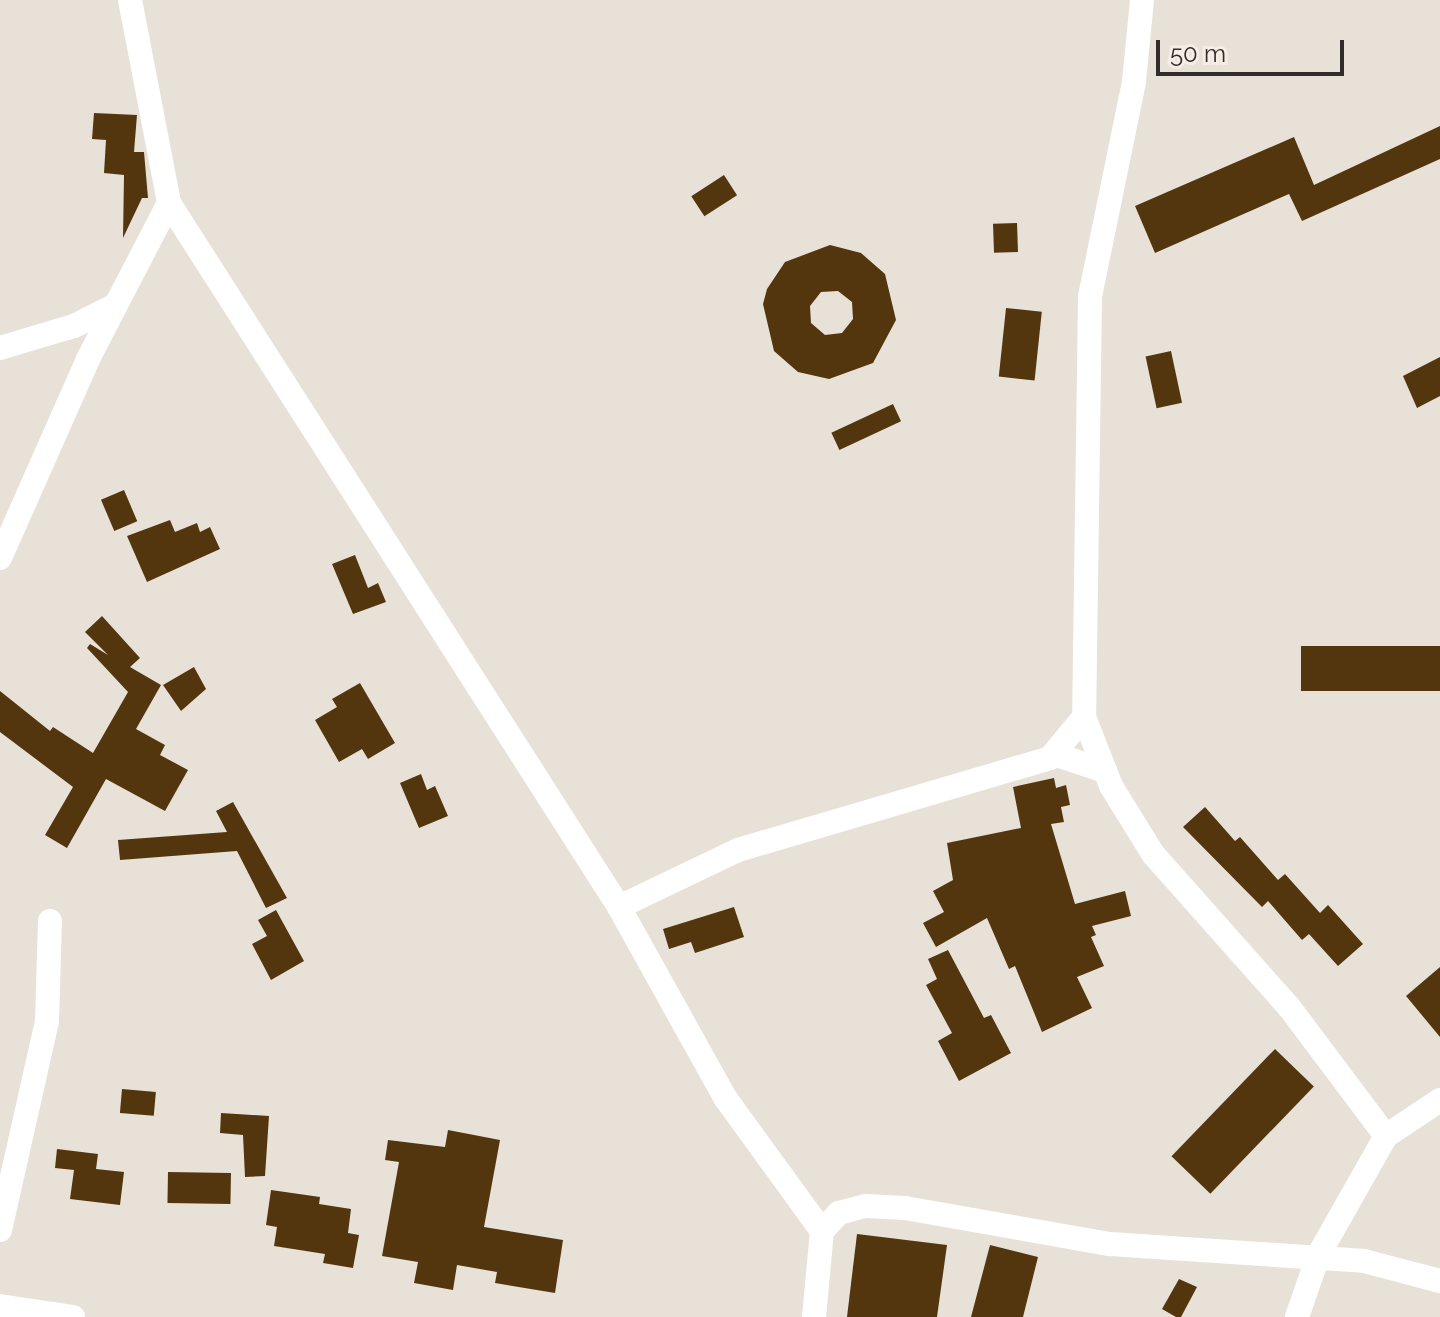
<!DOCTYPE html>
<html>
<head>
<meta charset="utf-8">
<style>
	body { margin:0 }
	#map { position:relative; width:1440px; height:1317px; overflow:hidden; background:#e8e1d8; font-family:Raleway,sans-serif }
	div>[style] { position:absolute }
	.building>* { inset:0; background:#53360e; transform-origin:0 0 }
	.street>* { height:24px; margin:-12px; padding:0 12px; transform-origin:12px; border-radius:12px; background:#fff }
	span { translate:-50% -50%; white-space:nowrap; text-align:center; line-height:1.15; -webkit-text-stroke:8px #f6eee5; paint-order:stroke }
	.scale { position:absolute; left:1156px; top:40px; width:188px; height:36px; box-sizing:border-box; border:4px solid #302d2a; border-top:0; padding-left:10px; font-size:24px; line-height:28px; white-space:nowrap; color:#302d2a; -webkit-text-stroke:6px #f6eee5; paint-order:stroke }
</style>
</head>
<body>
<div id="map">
	<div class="building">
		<i style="clip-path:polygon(94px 113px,137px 115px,134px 152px,144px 152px,148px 198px,142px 198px,123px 238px,124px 175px,104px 173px,106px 140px,92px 139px)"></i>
		<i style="clip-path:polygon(1440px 126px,1440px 159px,1302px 221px,1289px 194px,1155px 253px,1135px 206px,1294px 137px,1314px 185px)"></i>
		<i style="left:724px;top:175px;width:24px;height:39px;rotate:57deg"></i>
		<i style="left:1017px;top:223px;width:29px;height:24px;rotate:88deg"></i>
		<i style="clip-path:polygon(evenodd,830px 245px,861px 253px,885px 274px,896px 320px,873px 363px,829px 379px,798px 372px,774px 351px,763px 304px,767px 289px,785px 262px,830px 245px,838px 291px,852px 302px,853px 319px,842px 333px,825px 335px,811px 323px,810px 306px,821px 292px,838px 291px)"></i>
		<i style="left:1006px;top:308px;width:36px;height:69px;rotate:6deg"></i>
		<i style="left:1171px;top:351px;width:53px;height:26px;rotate:78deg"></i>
		<i style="clip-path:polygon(1440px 357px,1440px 396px,1417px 408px,1403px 376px)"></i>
		<i style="left:893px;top:404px;width:19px;height:68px;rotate:65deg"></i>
		<i style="left:124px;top:490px;width:34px;height:25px;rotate:67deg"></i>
		<i style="clip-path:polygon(170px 520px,175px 532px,197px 523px,200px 532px,210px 527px,220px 549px,147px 582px,127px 536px)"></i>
		<i style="clip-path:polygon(355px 555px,368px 588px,378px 583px,386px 602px,353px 614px,332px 564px)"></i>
		<i style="clip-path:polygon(102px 616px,140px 658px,130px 667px,161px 685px,136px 729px,165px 745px,160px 755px,188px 770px,165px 811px,106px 779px,67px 848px,45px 835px,73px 787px,0 732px,0 691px,50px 731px,53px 727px,93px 753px,128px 692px,87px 648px,90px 644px,108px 655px,85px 632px)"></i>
		<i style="left:1440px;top:646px;width:45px;height:139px;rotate:90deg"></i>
		<i style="clip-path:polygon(194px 667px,206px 689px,181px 711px,163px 685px)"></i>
		<i style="clip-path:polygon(360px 683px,395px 743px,368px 759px,362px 749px,339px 762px,315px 720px,337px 707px,332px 699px)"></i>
		<i style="clip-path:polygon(421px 774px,427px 790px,435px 786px,448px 816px,419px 828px,400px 783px)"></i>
		<i style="clip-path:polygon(1054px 778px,1056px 788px,1066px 785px,1070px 805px,1061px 807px,1064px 822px,1051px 824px,1075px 904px,1125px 891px,1131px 916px,1092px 926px,1096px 935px,1091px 937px,1104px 966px,1077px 977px,1092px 1008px,1042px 1032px,1015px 966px,1009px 969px,987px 918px,936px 947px,923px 923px,944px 912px,933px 891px,953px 880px,947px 843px,1021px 828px,1013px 787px)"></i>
		<i style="clip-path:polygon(233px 802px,287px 898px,266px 908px,237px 851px,120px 860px,118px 840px,227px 832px,216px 811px)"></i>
		<i style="clip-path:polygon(1205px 807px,1235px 841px,1240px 837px,1278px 880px,1285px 874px,1320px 913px,1328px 905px,1363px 944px,1338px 966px,1309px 934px,1302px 940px,1268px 901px,1262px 907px,1183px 827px)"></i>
		<i style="clip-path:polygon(734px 907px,744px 937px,695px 953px,691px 942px,669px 949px,663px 929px)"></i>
		<i style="clip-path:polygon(276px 910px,304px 961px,271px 980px,252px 944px,267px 936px,258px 920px)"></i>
		<i style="clip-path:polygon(948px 950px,984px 1018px,991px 1015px,1011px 1053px,959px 1081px,938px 1041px,952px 1033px,926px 985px,937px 979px,928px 959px)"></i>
		<i style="clip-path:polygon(1440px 967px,1440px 1037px,1406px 996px)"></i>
		<i style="left:1275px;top:1049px;width:54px;height:149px;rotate:44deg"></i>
		<i style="left:122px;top:1089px;width:34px;height:24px;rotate:5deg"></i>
		<i style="clip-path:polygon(221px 1113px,269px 1116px,265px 1176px,245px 1177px,243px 1135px,220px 1133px)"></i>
		<i style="clip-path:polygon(448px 1130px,500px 1140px,484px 1227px,563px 1240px,555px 1293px,495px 1283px,497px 1272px,457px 1265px,453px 1290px,414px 1283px,418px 1262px,382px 1256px,399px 1162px,385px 1160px,388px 1140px,445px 1147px)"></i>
		<i style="clip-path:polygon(57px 1149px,98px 1154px,96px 1169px,124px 1172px,120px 1205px,70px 1199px,74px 1170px,55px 1168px)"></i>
		<i style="left:168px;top:1172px;width:63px;height:31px;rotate:1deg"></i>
		<i style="clip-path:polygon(271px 1190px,320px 1197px,319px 1204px,351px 1209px,348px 1233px,359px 1235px,353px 1268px,323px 1263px,325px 1254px,274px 1246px,277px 1227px,266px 1225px)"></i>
		<i style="clip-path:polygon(857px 1234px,947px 1245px,937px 1317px,847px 1317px)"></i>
		<i style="clip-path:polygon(990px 1245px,1038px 1257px,1023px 1317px,971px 1317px)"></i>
		<i style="clip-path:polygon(1179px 1279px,1197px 1287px,1181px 1317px,1176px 1317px,1162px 1309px)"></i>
	</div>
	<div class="street">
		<i style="left:130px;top:0;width:207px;rotate:79.1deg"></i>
		<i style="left:169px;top:203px;width:836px;rotate:57.41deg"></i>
		<i style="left:619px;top:907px;width:220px;rotate:60.9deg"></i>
		<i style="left:726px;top:1099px;width:163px;rotate:54deg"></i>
		<i style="left:1142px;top:0;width:82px;rotate:95.6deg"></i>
		<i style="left:1134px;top:82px;width:219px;rotate:101.6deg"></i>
		<i style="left:1090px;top:297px;width:420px;rotate:90.8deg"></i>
		<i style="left:1084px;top:717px;width:74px;rotate:68.6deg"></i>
		<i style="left:1111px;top:786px;width:80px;rotate:58.3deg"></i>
		<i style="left:1153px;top:854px;width:205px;rotate:48.4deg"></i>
		<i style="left:1289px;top:1007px;width:161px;rotate:53.1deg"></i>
		<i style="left:0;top:348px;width:77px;rotate:-16.6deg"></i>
		<i style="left:74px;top:326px;width:45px;rotate:-26.6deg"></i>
		<i style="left:0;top:558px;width:218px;rotate:-66.1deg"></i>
		<i style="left:88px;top:359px;width:176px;rotate:-62.6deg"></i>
		<i style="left:1054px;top:754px;width:54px;rotate:18.4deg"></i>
		<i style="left:619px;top:907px;width:132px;rotate:-25.6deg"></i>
		<i style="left:738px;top:850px;width:325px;rotate:-16.4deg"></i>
		<i style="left:1050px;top:758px;width:53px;rotate:-50.3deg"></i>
		<i style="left:0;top:1230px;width:214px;rotate:-77.3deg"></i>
		<i style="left:47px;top:1021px;width:100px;rotate:-88.3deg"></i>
		<i style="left:0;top:1306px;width:74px;rotate:8.6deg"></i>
		<i style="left:814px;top:1317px;width:86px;rotate:-84.7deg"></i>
		<i style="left:822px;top:1231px;width:25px;rotate:-47deg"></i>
		<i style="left:839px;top:1213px;width:27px;rotate:-15deg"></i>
		<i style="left:865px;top:1206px;width:40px;rotate:2.9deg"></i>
		<i style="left:905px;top:1208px;width:208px;rotate:10deg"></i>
		<i style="left:1110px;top:1244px;width:255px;rotate:3.8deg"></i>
		<i style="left:1364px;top:1261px;width:79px;rotate:14.7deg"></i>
		<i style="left:1297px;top:1317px;width:65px;rotate:-71deg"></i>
		<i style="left:1318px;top:1256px;width:138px;rotate:-60.5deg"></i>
		<i style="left:1386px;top:1136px;width:65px;rotate:-33.7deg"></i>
	</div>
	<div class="scale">50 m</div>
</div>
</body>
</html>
